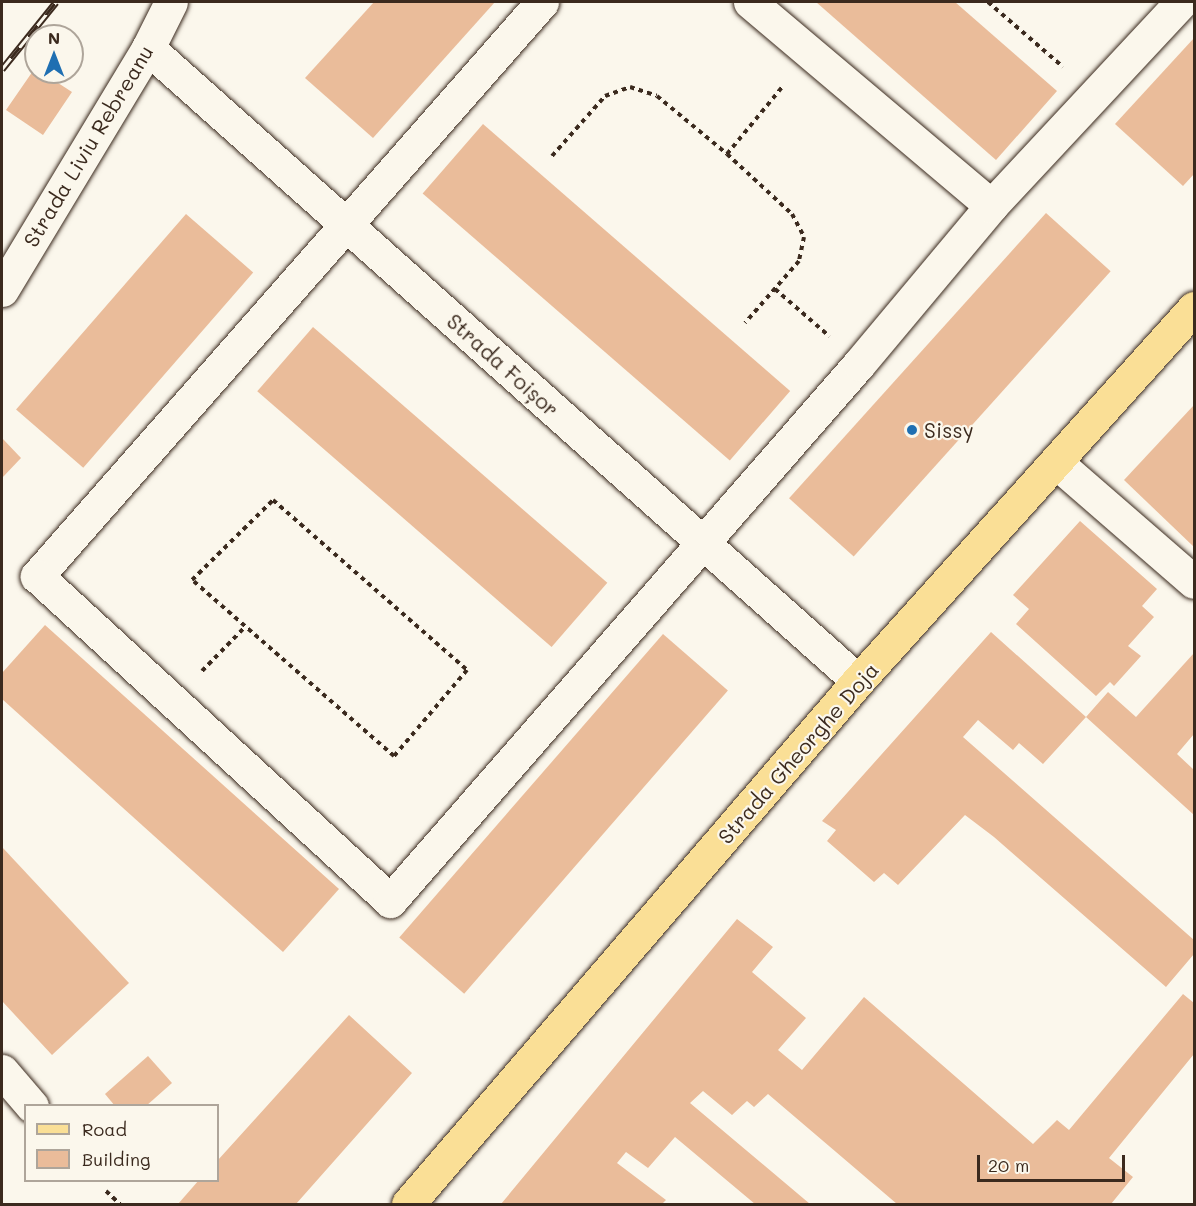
<!DOCTYPE html>
<html>
<head>
<meta charset="utf-8">
<style>
	body { margin:0 }
	#map { position:relative; width:1196px; height:1206px; overflow:hidden; background:#fbf7ec; font-family:Mali,sans-serif }
	div>[style] { position:absolute }
	.building>* { inset:0; background:#eabc9a; transform-origin:0 0 }
	.path>* { height:4px; margin-top:-2px; transform-origin:0; background:repeating-linear-gradient(90deg,#3b2a1e 0 4.5px,transparent 0 9px) }
	.roads { filter:drop-shadow(0 0 2px #3b2a1e) drop-shadow(0 0 2px #3b2a1e) }
	.minor>* { height:33px; margin:-16.5px; padding:0 16.5px; transform-origin:16.5px; border-radius:16.5px; background:#fbf7ec }
	.major>* { height:33px; margin:-16.5px; padding:0 16.5px; transform-origin:16.5px; border-radius:16.5px; background:#fadf96 }
	.rail>* { height:7px; margin-top:-3.5px; transform-origin:0; background:repeating-linear-gradient(90deg,#fbf7ec 0 14px,#3b2a1e 0 28px); box-sizing:border-box; border-block:2px solid #3b2a1e }
	.dots>* { width:16px; height:16px; translate:-50% -50%; box-sizing:border-box; border:3px solid #fbf7ec; border-radius:50% }
	span { translate:-50% -50%; white-space:nowrap; text-align:center; line-height:1.15; -webkit-text-stroke:4.5px #fbf7ec; paint-order:stroke }
	.street-label { font-size:21px; color:#3b2a1e }
	.poi-label { font-size:21px; color:#3b2a1e }
	.left { translate:0 -50%; text-align:left }
	.frame { position:absolute; inset:0; border:3px solid #3b2a1e; pointer-events:none }
	.legend { position:absolute; left:24px; top:1104px; width:195px; height:78px; box-sizing:border-box; background:#fbf7ec; border:2px solid #aea59a; margin:0; padding:8px 10px; list-style:none; font-size:18px; color:#3b2a1e }
	.legend li { display:flex; align-items:center; gap:12px; height:30px }
	.legend b { width:30px; border:2px solid #aea59a }
	.north { position:absolute; left:24px; top:24px; width:60px; height:60px; box-sizing:border-box; background:#fbf7ec; border:2px solid #aea59a; border-radius:50%; rotate:0deg; font-size:16px; font-weight:700; line-height:24px; text-align:center; color:#3b2a1e }
	.north::after { content:''; display:block; margin:auto; width:21px; height:27px; background:#1f6fb2; clip-path:polygon(50% 0,100% 100%,50% 72%,0 100%) }
	.scale { position:absolute; left:977px; top:1155px; width:148px; height:27px; box-sizing:border-box; border:3px solid #3b2a1e; border-top:0; padding-left:8px; font-size:18px; line-height:21px; white-space:nowrap; color:#3b2a1e; -webkit-text-stroke:4px #fbf7ec; paint-order:stroke }
</style>
</head>
<body>
<div id="map">
	<div class="building">
		<i style="clip-path:polygon(374px 2px,495px 2px,373px 138px,305px 78px)"></i>
		<i style="clip-path:polygon(816px 2px,955px 2px,1057px 91px,996px 160px)"></i>
		<i style="clip-path:polygon(1194px 38px,1194px 174px,1183px 186px,1115px 124px)"></i>
		<i style="clip-path:polygon(35px 68px,36px 72px,41px 72px,72px 92px,43px 135px,6px 110px)"></i>
		<i style="left:483px;top:124px;width:407px;height:92px;rotate:41deg"></i>
		<i style="left:1046px;top:213px;width:87px;height:384px;rotate:42deg"></i>
		<i style="left:186px;top:214px;width:89px;height:259px;rotate:41deg"></i>
		<i style="left:313px;top:327px;width:390px;height:85px;rotate:41deg"></i>
		<i style="clip-path:polygon(1194px 405px,1194px 547px,1124px 480px)"></i>
		<i style="clip-path:polygon(2px 438px,21px 458px,2px 478px)"></i>
		<i style="clip-path:polygon(1080px 521px,1157px 589px,1142px 606px,1154px 617px,1128px 646px,1141px 656px,1114px 686px,1110px 682px,1096px 696px,1016px 624px,1029px 609px,1013px 595px)"></i>
		<i style="clip-path:polygon(45px 625px,339px 889px,283px 952px,2px 699px,2px 673px)"></i>
		<i style="clip-path:polygon(991px 632px,1086px 717px,1043px 764px,1019px 743px,1013px 750px,978px 720px,963px 737px,1194px 940px,1194px 954px,1166px 987px,994px 837px,965px 815px,898px 885px,884px 873px,874px 882px,827px 841px,836px 830px,822px 821px)"></i>
		<i style="left:663px;top:634px;width:86px;height:402px;rotate:41deg"></i>
		<i style="clip-path:polygon(1194px 653px,1194px 734px,1177px 754px,1194px 770px,1194px 815px,1086px 717px,1108px 692px,1136px 717px)"></i>
		<i style="clip-path:polygon(2px 847px,129px 983px,52px 1055px,2px 1001px)"></i>
		<i style="clip-path:polygon(737px 919px,773px 947px,752px 972px,806px 1018px,778px 1050px,802px 1070px,864px 997px,1033px 1144px,1057px 1120px,1069px 1130px,1183px 994px,1194px 1003px,1194px 1054px,1109px 1158px,1133px 1177px,1111px 1204px,897px 1204px,768px 1094px,754px 1107px,747px 1101px,732px 1115px,703px 1091px,690px 1103px,810px 1204px,755px 1204px,675px 1137px,648px 1168px,626px 1152px,617px 1163px,666px 1200px,662px 1204px,501px 1204px)"></i>
		<i style="clip-path:polygon(349px 1015px,412px 1073px,296px 1204px,178px 1204px,199px 1180px,218px 1180px,218px 1160px)"></i>
		<i style="clip-path:polygon(148px 1056px,172px 1083px,146px 1106px,115px 1106px,105px 1094px)"></i>
	</div>
	<div class="path">
		<i style="left:988px;top:2px;width:99px;rotate:40.9deg"></i>
		<i style="left:727px;top:154px;width:88px;rotate:-50.5deg"></i>
		<i style="left:552px;top:156px;width:80px;rotate:-48.5deg"></i>
		<i style="left:605px;top:96px;width:27px;rotate:-20deg"></i>
		<i style="left:630px;top:87px;width:28px;rotate:18deg"></i>
		<i style="left:657px;top:96px;width:91px;rotate:39.6deg"></i>
		<i style="left:727px;top:154px;width:88px;rotate:42.7deg"></i>
		<i style="left:792px;top:214px;width:26px;rotate:62deg"></i>
		<i style="left:804px;top:237px;width:25px;rotate:102deg"></i>
		<i style="left:799px;top:261px;width:82px;rotate:131.1deg"></i>
		<i style="left:775px;top:289px;width:72px;rotate:41deg"></i>
		<i style="left:273px;top:500px;width:258px;rotate:41.2deg"></i>
		<i style="left:467px;top:670px;width:113px;rotate:130.3deg"></i>
		<i style="left:394px;top:756px;width:268px;rotate:-138.9deg"></i>
		<i style="left:192px;top:580px;width:114px;rotate:-44.6deg"></i>
		<i style="left:202px;top:671px;width:62px;rotate:-45.7deg"></i>
		<i style="left:106px;top:1191px;width:19px;rotate:43deg"></i>
	</div>
	<div class="roads">
		<div class="minor">
			<i style="left:542px;top:2px;width:765px;rotate:131.34deg"></i>
			<i style="left:37px;top:576px;width:480px;rotate:42.6deg"></i>
			<i style="left:390px;top:901px;width:713px;rotate:-48.87deg"></i>
			<i style="left:859px;top:364px;width:206px;rotate:-50.1deg"></i>
			<i style="left:991px;top:206px;width:279px;rotate:-47deg"></i>
			<i style="left:750px;top:2px;width:316px;rotate:40.2deg"></i>
			<i style="left:148px;top:48px;width:951px;rotate:41.72deg"></i>
			<i style="left:2px;top:290px;width:283px;rotate:-58.9deg"></i>
			<i style="left:148px;top:48px;width:51px;rotate:-63.4deg"></i>
			<i style="left:1057px;top:463px;width:181px;rotate:41deg"></i>
			<i style="left:2px;top:1071px;width:46px;rotate:49.4deg"></i>
		</div>
		<div class="major">
			<i style="left:408px;top:1204px;width:690px;rotate:-49.29deg"></i>
			<i style="left:858px;top:681px;width:502px;rotate:-47.99deg"></i>
		</div>
	</div>
	<div class="rail">
		<i style="left:2px;top:69px;width:86px;rotate:-51.1deg"></i>
	</div>
	<div class="dots">
		<i style="left:912px;top:430px;background:#1f6fb2"></i>
	</div>
	<div class="street-label">
		<span style="left:88px;top:146px;rotate:-59deg">Strada Liviu Rebreanu</span>
		<span style="left:503px;top:365px;rotate:42deg">Strada Foișor</span>
		<span style="left:798px;top:753px;rotate:-49deg">Strada Gheorghe Doja</span>
	</div>
	<div class="poi-label">
		<span class="left" style="left:924px;top:430px">Sissy</span>
	</div>
	<div class="frame"></div>
	<ul class="legend">
	<li><b style="height:8px;background:#fadf96"></b>Road</li>
	<li><b style="height:16px;background:#eabc9a"></b>Building</li>
	</ul>
	<div class="north">N</div>
	<div class="scale">20 m</div>
</div>
</body>
</html>
